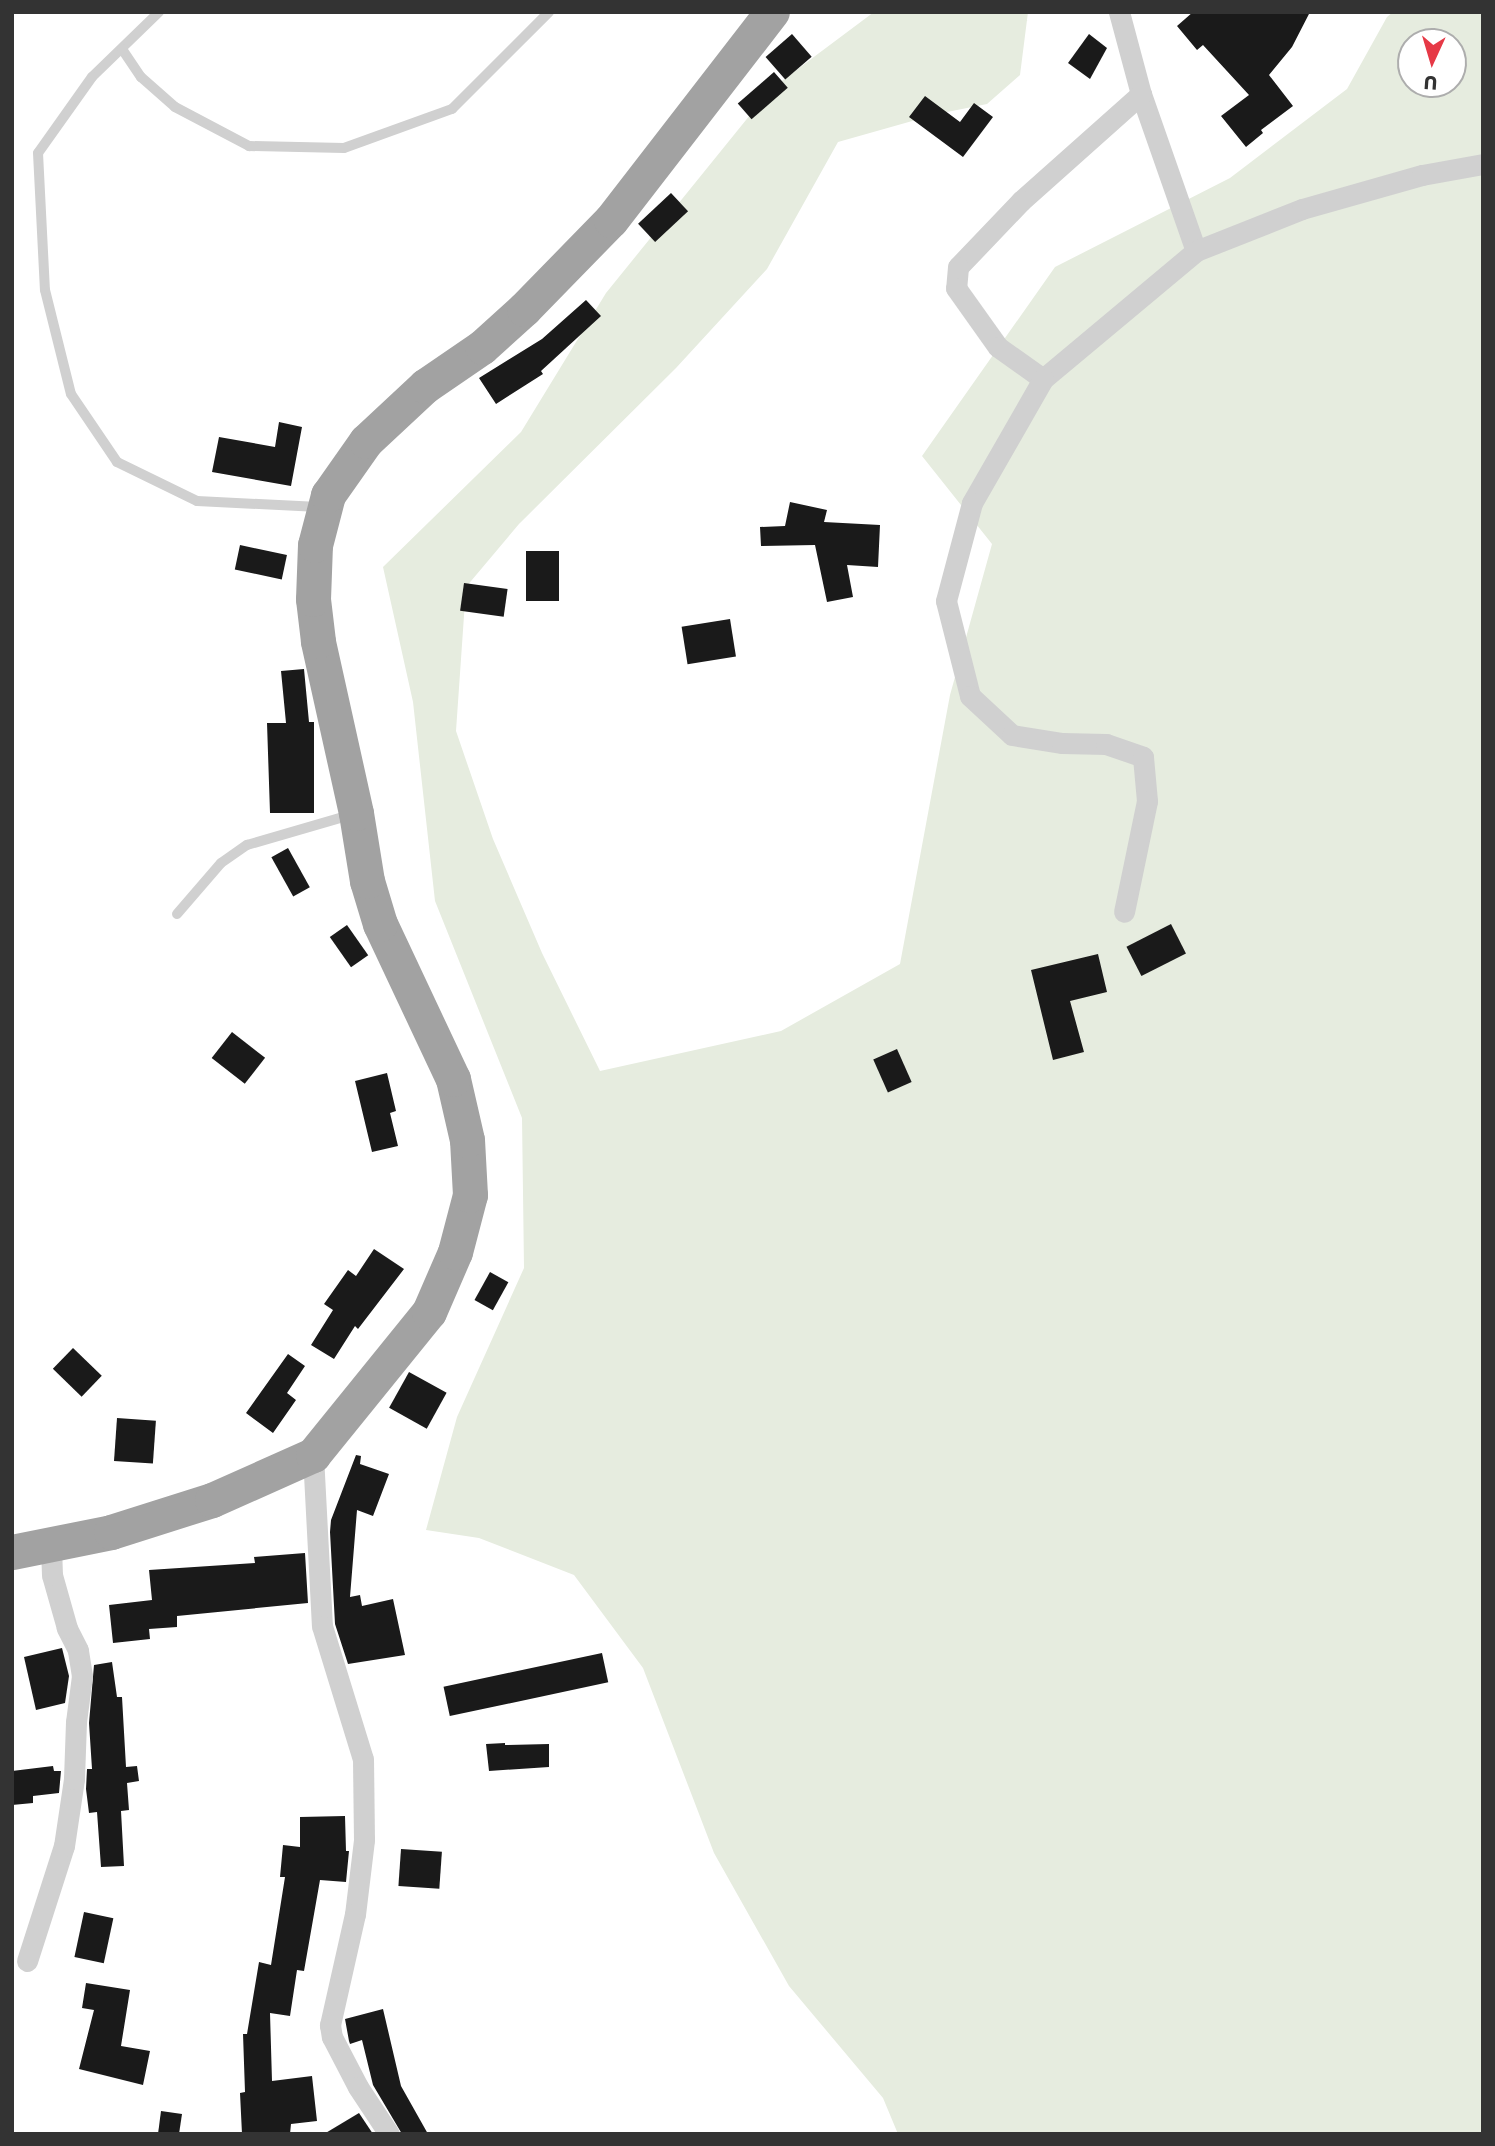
<!DOCTYPE html>
<html>
<head>
<meta charset="utf-8">
<style>
	body { margin:0 }
	#map { position:relative; width:1495px; height:2146px; overflow:hidden; background:#fff; font-family:Poppins,sans-serif }
	div>[style] { position:absolute }
	.green>* { inset:0; background:#e6ecdf }
	.building>* { inset:0; background:#1a1a1a; transform-origin:0 0 }
	.service>* { height:10px; margin:-5px; padding:0 5px; transform-origin:5px; border-radius:5px; background:#d0d0d0 }
	.minor>* { height:21px; margin:-10.5px; padding:0 10.5px; transform-origin:10.5px; border-radius:10.5px; background:#d0d0d0 }
	.trunk>* { height:35px; margin:-17.5px; padding:0 17.5px; transform-origin:17.5px; border-radius:17.5px; background:#a2a2a2 }
	span { translate:-50% -50%; white-space:nowrap; text-align:center; line-height:1.15; -webkit-text-stroke:7px #fff; paint-order:stroke }
	.frame { position:absolute; inset:0; border:14px solid #333; pointer-events:none }
	.north { position:absolute; left:1397px; top:28px; width:70px; height:70px; box-sizing:border-box; background:#fff; border:2px solid #adadad; border-radius:50%; rotate:184deg; font-size:19px; font-weight:700; line-height:28px; text-align:center; color:#333 }
	.north::after { content:''; display:block; margin:auto; width:24px; height:32px; background:#e63946; clip-path:polygon(50% 0,100% 100%,50% 72%,0 100%) }
</style>
</head>
<body>
<div id="map">
	<div class="green">
		<i style="clip-path:polygon(evenodd,874px 12px,1028px 12px,1020px 75px,987px 104px,937px 114px,838px 142px,767px 269px,676px 368px,519px 524px,466px 587px,456px 731px,493px 839px,542px 953px,600px 1071px,781px 1031px,900px 964px,950px 695px,992px 544px,922px 456px,1055px 267px,1230px 178px,1347px 89px,1387px 17px,1393px 12px,1483px 12px,1483px 2134px,898px 2134px,883px 2098px,789px 1986px,714px 1853px,643px 1668px,574px 1575px,479px 1538px,426px 1530px,457px 1417px,524px 1268px,522px 1118px,435px 901px,413px 702px,383px 567px,521px 432px,606px 293px,771px 89px,874px 12px,1411px 42px,1453px 42px,1453px 84px,1411px 84px,1411px 42px)"></i>
	</div>
	<div class="building">
		<i style="clip-path:polygon(1193px 12px,1310px 12px,1292px 47px,1269px 75px,1293px 106px,1261px 130px,1263px 133px,1246px 147px,1221px 116px,1249px 95px,1203px 45px,1197px 50px,1177px 26px)"></i>
		<i style="left:792px;top:34px;width:30px;height:35px;rotate:49deg"></i>
		<i style="clip-path:polygon(1089px 34px,1107px 48px,1090px 79px,1068px 63px)"></i>
		<i style="left:774px;top:72px;width:21px;height:48px;rotate:49deg"></i>
		<i style="clip-path:polygon(925px 96px,960px 122px,974px 103px,993px 117px,963px 157px,909px 117px)"></i>
		<i style="left:671px;top:193px;width:25px;height:45px;rotate:47deg"></i>
		<i style="clip-path:polygon(586px 300px,601px 316px,541px 371px,543px 374px,496px 404px,479px 378px,542px 339px)"></i>
		<i style="clip-path:polygon(279px 422px,302px 427px,291px 486px,212px 472px,219px 437px,275px 447px)"></i>
		<i style="clip-path:polygon(790px 502px,827px 510px,824px 522px,880px 525px,878px 567px,847px 565px,853px 597px,827px 602px,815px 545px,761px 546px,760px 527px,785px 526px)"></i>
		<i style="left:240px;top:545px;width:48px;height:25px;rotate:12deg"></i>
		<i style="left:526px;top:551px;width:33px;height:50px"></i>
		<i style="left:464px;top:583px;width:44px;height:28px;rotate:8deg"></i>
		<i style="left:730px;top:619px;width:38px;height:49px;rotate:81deg"></i>
		<i style="clip-path:polygon(304px 669px,309px 722px,314px 722px,314px 813px,270px 813px,267px 723px,286px 723px,281px 671px)"></i>
		<i style="left:288px;top:848px;width:45px;height:19px;rotate:61deg"></i>
		<i style="left:1171px;top:924px;width:33px;height:50px;rotate:63deg"></i>
		<i style="left:347px;top:925px;width:37px;height:21px;rotate:55deg"></i>
		<i style="clip-path:polygon(1098px 954px,1107px 992px,1070px 1001px,1084px 1052px,1053px 1060px,1031px 970px)"></i>
		<i style="left:232px;top:1032px;width:42px;height:33px;rotate:38deg"></i>
		<i style="left:897px;top:1049px;width:36px;height:26px;rotate:66deg"></i>
		<i style="clip-path:polygon(387px 1073px,396px 1111px,390px 1113px,398px 1146px,372px 1152px,355px 1081px)"></i>
		<i style="clip-path:polygon(374px 1249px,404px 1269px,358px 1329px,355px 1326px,334px 1359px,311px 1345px,333px 1310px,324px 1304px,348px 1270px,356px 1276px)"></i>
		<i style="left:490px;top:1272px;width:21px;height:32px;rotate:29deg"></i>
		<i style="left:73px;top:1348px;width:40px;height:29px;rotate:44deg"></i>
		<i style="clip-path:polygon(288px 1354px,305px 1366px,287px 1393px,296px 1400px,273px 1433px,246px 1413px)"></i>
		<i style="left:409px;top:1372px;width:43px;height:41px;rotate:29deg"></i>
		<i style="left:117px;top:1418px;width:39px;height:43px;rotate:4deg"></i>
		<i style="clip-path:polygon(356px 1455px,361px 1456px,360px 1464px,389px 1474px,373px 1516px,357px 1510px,350px 1597px,360px 1595px,362px 1606px,393px 1599px,405px 1655px,348px 1664px,335px 1624px,330px 1532px,331px 1520px)"></i>
		<i style="clip-path:polygon(305px 1553px,308px 1603px,177px 1616px,177px 1627px,149px 1629px,150px 1639px,113px 1643px,109px 1605px,152px 1600px,149px 1570px,255px 1563px,254px 1557px)"></i>
		<i style="clip-path:polygon(62px 1648px,69px 1676px,65px 1703px,36px 1710px,24px 1657px)"></i>
		<i style="left:602px;top:1653px;width:30px;height:162px;rotate:78deg"></i>
		<i style="clip-path:polygon(112px 1662px,117px 1697px,122px 1697px,126px 1767px,137px 1766px,139px 1781px,127px 1783px,129px 1810px,121px 1811px,124px 1866px,101px 1867px,97px 1812px,89px 1813px,86px 1789px,87px 1769px,92px 1769px,89px 1723px,94px 1665px)"></i>
		<i style="clip-path:polygon(505px 1743px,505px 1745px,549px 1744px,549px 1767px,489px 1771px,486px 1744px)"></i>
		<i style="clip-path:polygon(53px 1766px,54px 1771px,61px 1771px,59px 1793px,33px 1796px,33px 1803px,12px 1805px,12px 1771px)"></i>
		<i style="clip-path:polygon(345px 1816px,346px 1851px,349px 1851px,346px 1882px,320px 1880px,304px 1971px,297px 1970px,290px 2016px,270px 2013px,272px 2081px,312px 2076px,317px 2121px,291px 2124px,290px 2134px,242px 2134px,240px 2093px,245px 2092px,243px 2034px,247px 2034px,259px 1962px,271px 1965px,285px 1877px,280px 1877px,283px 1845px,300px 1847px,300px 1817px)"></i>
		<i style="left:401px;top:1849px;width:41px;height:37px;rotate:4deg"></i>
		<i style="left:84px;top:1912px;width:30px;height:46px;rotate:12deg"></i>
		<i style="clip-path:polygon(86px 1983px,130px 1990px,121px 2046px,150px 2051px,143px 2085px,79px 2069px,94px 2010px,82px 2008px)"></i>
		<i style="clip-path:polygon(383px 2009px,401px 2086px,428px 2134px,402px 2134px,373px 2085px,362px 2040px,350px 2044px,349px 2041px,345px 2019px)"></i>
		<i style="clip-path:polygon(161px 2111px,182px 2114px,179px 2134px,158px 2134px)"></i>
		<i style="clip-path:polygon(359px 2113px,373px 2134px,324px 2134px)"></i>
	</div>
	<div class="service">
		<i style="left:159px;top:12px;width:93px;rotate:135.9deg"></i>
		<i style="left:92px;top:77px;width:93px;rotate:125.4deg"></i>
		<i style="left:38px;top:153px;width:137px;rotate:87.1deg"></i>
		<i style="left:45px;top:290px;width:107px;rotate:76deg"></i>
		<i style="left:71px;top:394px;width:82px;rotate:55.9deg"></i>
		<i style="left:117px;top:462px;width:89px;rotate:26deg"></i>
		<i style="left:197px;top:501px;width:122px;rotate:2.8deg"></i>
		<i style="left:122px;top:49px;width:34px;rotate:56deg"></i>
		<i style="left:141px;top:77px;width:45px;rotate:41.4deg"></i>
		<i style="left:175px;top:107px;width:84px;rotate:27.8deg"></i>
		<i style="left:249px;top:146px;width:95px;rotate:1.2deg"></i>
		<i style="left:344px;top:148px;width:115px;rotate:-19.9deg"></i>
		<i style="left:452px;top:109px;width:137px;rotate:-45deg"></i>
		<i style="left:177px;top:914px;width:67px;rotate:-49.2deg"></i>
		<i style="left:221px;top:863px;width:32px;rotate:-35deg"></i>
		<i style="left:247px;top:845px;width:107px;rotate:-16.2deg"></i>
	</div>
	<div class="minor">
		<i style="left:1119px;top:12px;width:85px;rotate:75deg"></i>
		<i style="left:1141px;top:94px;width:166px;rotate:70.7deg"></i>
		<i style="left:1141px;top:94px;width:161px;rotate:138.3deg"></i>
		<i style="left:1021px;top:201px;width:91px;rotate:133.7deg"></i>
		<i style="left:958px;top:267px;width:21px;rotate:95deg"></i>
		<i style="left:956px;top:288px;width:72px;rotate:54.6deg"></i>
		<i style="left:998px;top:347px;width:55px;rotate:35.4deg"></i>
		<i style="left:1043px;top:379px;width:199px;rotate:-39.9deg"></i>
		<i style="left:1196px;top:251px;width:114px;rotate:-21.6deg"></i>
		<i style="left:1302px;top:209px;width:125px;rotate:-15.8deg"></i>
		<i style="left:1422px;top:175px;width:62px;rotate:-10.2deg"></i>
		<i style="left:1043px;top:379px;width:143px;rotate:119.8deg"></i>
		<i style="left:972px;top:503px;width:101px;rotate:104.9deg"></i>
		<i style="left:946px;top:601px;width:98px;rotate:75.8deg"></i>
		<i style="left:970px;top:696px;width:57px;rotate:42.9deg"></i>
		<i style="left:1012px;top:735px;width:51px;rotate:9.1deg"></i>
		<i style="left:1062px;top:743px;width:44px;rotate:1.3deg"></i>
		<i style="left:1106px;top:744px;width:39px;rotate:19deg"></i>
		<i style="left:1143px;top:757px;width:44px;rotate:84.8deg"></i>
		<i style="left:1147px;top:801px;width:113px;rotate:101.7deg"></i>
		<i style="left:313px;top:1455px;width:171px;rotate:87deg"></i>
		<i style="left:322px;top:1626px;width:139px;rotate:72.9deg"></i>
		<i style="left:363px;top:1759px;width:81px;rotate:89.3deg"></i>
		<i style="left:364px;top:1840px;width:75px;rotate:96.9deg"></i>
		<i style="left:355px;top:1914px;width:114px;rotate:102.7deg"></i>
		<i style="left:330px;top:2025px;width:12px;rotate:81deg"></i>
		<i style="left:332px;top:2037px;width:56px;rotate:62.5deg"></i>
		<i style="left:358px;top:2087px;width:56px;rotate:56.6deg"></i>
		<i style="left:27px;top:1961px;width:121px;rotate:-72.2deg"></i>
		<i style="left:64px;top:1846px;width:68px;rotate:-81.5deg"></i>
		<i style="left:74px;top:1779px;width:57px;rotate:-88deg"></i>
		<i style="left:76px;top:1722px;width:46px;rotate:-82.6deg"></i>
		<i style="left:82px;top:1676px;width:26px;rotate:-99deg"></i>
		<i style="left:78px;top:1650px;width:25px;rotate:-117deg"></i>
		<i style="left:67px;top:1628px;width:55px;rotate:-105.8deg"></i>
		<i style="left:52px;top:1575px;width:29px;rotate:-92deg"></i>
	</div>
	<div class="trunk">
		<i style="left:12px;top:1552px;width:101px;rotate:-11.4deg"></i>
		<i style="left:111px;top:1532px;width:106px;rotate:-17.6deg"></i>
		<i style="left:212px;top:1500px;width:111px;rotate:-24deg"></i>
		<i style="left:313px;top:1455px;width:184px;rotate:-51deg"></i>
		<i style="left:429px;top:1312px;width:65px;rotate:-66.6deg"></i>
		<i style="left:455px;top:1252px;width:59px;rotate:-75.3deg"></i>
		<i style="left:470px;top:1195px;width:55px;rotate:-93.1deg"></i>
		<i style="left:467px;top:1140px;width:63px;rotate:-102.9deg"></i>
		<i style="left:453px;top:1079px;width:171px;rotate:-115.2deg"></i>
		<i style="left:380px;top:924px;width:45px;rotate:-106.8deg"></i>
		<i style="left:367px;top:881px;width:69px;rotate:-99.2deg"></i>
		<i style="left:356px;top:813px;width:176px;rotate:-102.5deg"></i>
		<i style="left:318px;top:641px;width:42px;rotate:-96.8deg"></i>
		<i style="left:313px;top:599px;width:54px;rotate:-87.9deg"></i>
		<i style="left:315px;top:545px;width:52px;rotate:-75.4deg"></i>
		<i style="left:328px;top:495px;width:66px;rotate:-54.9deg"></i>
		<i style="left:366px;top:441px;width:81px;rotate:-43deg"></i>
		<i style="left:425px;top:386px;width:69px;rotate:-34.4deg"></i>
		<i style="left:482px;top:347px;width:57px;rotate:-42.1deg"></i>
		<i style="left:524px;top:309px;width:124px;rotate:-45.7deg"></i>
		<i style="left:611px;top:220px;width:263px;rotate:-52.3deg"></i>
	</div>
	<div class="frame"></div>
	<div class="north">U</div>
</div>
</body>
</html>
